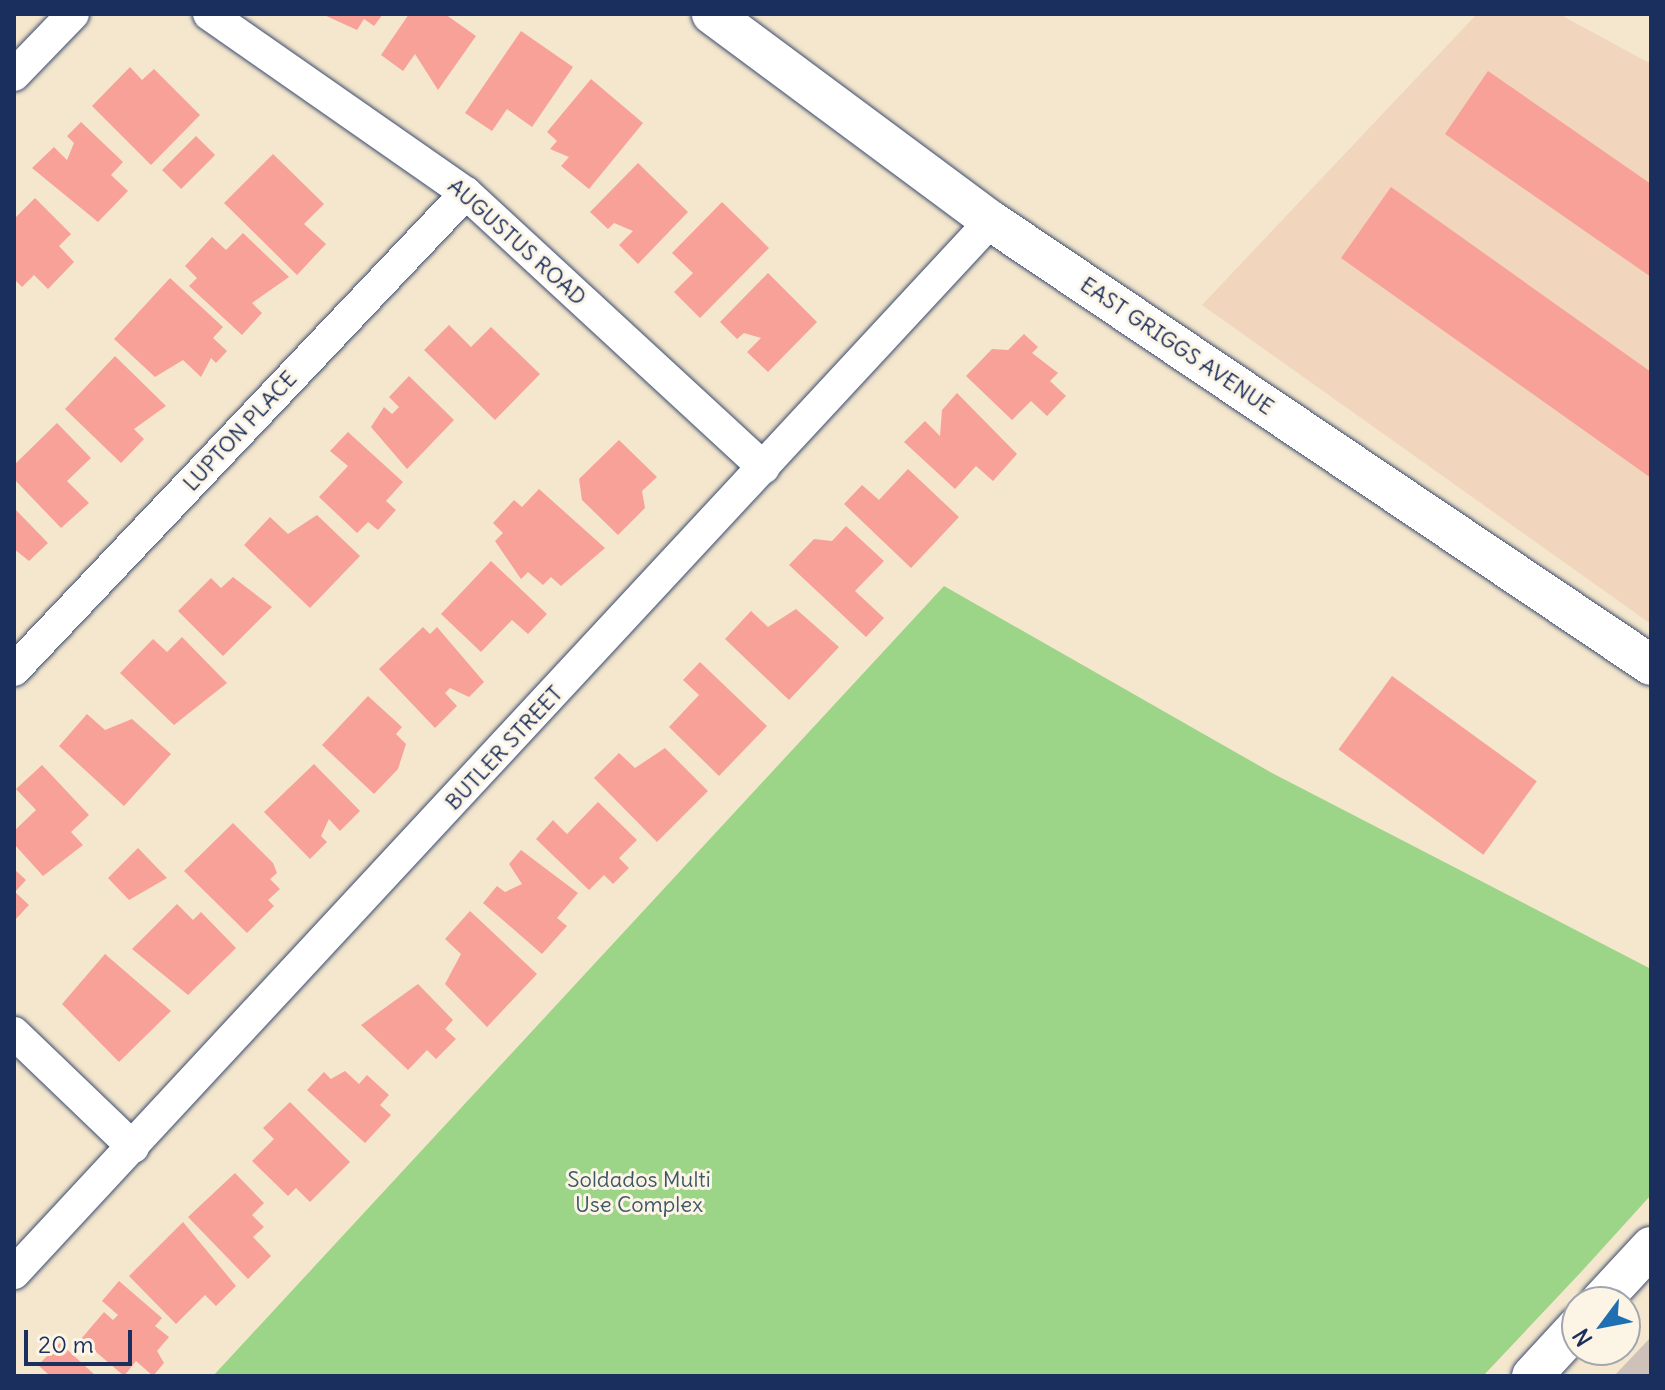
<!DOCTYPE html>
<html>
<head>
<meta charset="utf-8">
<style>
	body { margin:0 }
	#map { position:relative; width:1665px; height:1390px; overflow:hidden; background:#f4e7cd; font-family:Delius,sans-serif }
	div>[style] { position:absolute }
	.built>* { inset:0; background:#f1d5bd }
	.industrial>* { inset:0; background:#cec1ba }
	.green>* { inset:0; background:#9cd587 }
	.building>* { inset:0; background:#f8a199; transform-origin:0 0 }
	.roads { filter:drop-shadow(0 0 2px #3c4b6f) drop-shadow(0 0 2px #3c4b6f) }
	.minor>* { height:32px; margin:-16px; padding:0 16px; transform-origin:16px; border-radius:16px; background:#fff }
	.tertiary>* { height:40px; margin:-20px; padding:0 20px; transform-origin:20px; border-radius:20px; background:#fff }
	span { translate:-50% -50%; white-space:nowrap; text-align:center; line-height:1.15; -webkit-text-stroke:6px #fcf5e5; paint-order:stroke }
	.street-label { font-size:22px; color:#1b2f5e }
	.park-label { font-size:22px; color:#3b5868 }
	.frame { position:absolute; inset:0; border:16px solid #1b2f5e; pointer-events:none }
	.north { position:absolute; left:1561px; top:1286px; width:80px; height:80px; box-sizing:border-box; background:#fcf5e5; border:2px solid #a2a6af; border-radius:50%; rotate:238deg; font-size:22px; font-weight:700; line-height:32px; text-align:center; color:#1b2f5e }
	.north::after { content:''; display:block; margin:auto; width:28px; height:36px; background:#1f6fb2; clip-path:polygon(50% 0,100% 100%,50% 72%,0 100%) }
	.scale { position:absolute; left:24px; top:1330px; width:108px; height:36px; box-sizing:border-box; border:4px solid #1b2f5e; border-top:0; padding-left:10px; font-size:24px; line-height:28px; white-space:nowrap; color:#1b2f5e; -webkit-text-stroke:6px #fcf5e5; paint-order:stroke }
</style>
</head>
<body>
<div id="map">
	<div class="built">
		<i style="clip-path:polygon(1477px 14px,1559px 14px,1651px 64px,1651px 624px,1202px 305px)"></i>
	</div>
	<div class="industrial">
		<i style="clip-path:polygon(1651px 1337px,1651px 1376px,1614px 1376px)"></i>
	</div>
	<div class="green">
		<i style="clip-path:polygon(944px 586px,1272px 773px,1651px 969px,1651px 1195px,1582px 1271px,1483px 1376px,213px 1376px)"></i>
	</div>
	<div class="building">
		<i style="clip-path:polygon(322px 14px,383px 14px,374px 26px,364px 19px,357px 30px)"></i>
		<i style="clip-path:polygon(409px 14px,445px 14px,476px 36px,438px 90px,415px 54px,403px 71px,381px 55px)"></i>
		<i style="clip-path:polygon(521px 31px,573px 67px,532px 127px,507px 109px,492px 131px,465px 113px)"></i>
		<i style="clip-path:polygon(130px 67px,142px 80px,154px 69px,200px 115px,151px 165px,92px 106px)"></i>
		<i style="clip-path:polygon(1488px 71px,1651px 184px,1651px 277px,1445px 134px)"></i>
		<i style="clip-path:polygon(591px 79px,643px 123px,589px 189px,561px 166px,569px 157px,550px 149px,557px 141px,547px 132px)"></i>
		<i style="clip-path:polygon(81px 122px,123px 162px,111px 175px,128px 191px,98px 222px,32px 168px,54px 147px,67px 160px,74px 143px,67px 136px)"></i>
		<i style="left:196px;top:136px;width:27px;height:48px;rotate:45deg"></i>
		<i style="clip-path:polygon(273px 154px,324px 204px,304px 224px,326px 244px,297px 275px,224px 203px)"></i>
		<i style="clip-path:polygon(638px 163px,688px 212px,638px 264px,619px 245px,633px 231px,614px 223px,608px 229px,590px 212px)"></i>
		<i style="clip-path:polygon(1391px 187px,1651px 372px,1651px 478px,1341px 258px)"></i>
		<i style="clip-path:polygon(35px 198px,71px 234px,59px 246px,74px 262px,48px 289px,34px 275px,22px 287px,14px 279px,14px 219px)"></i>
		<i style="clip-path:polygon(722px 202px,769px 248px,700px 318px,674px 292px,693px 273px,672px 253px)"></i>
		<i style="clip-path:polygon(243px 233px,289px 277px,252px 303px,262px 313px,242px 335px,189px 286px,197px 278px,185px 266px,212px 237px,226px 250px)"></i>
		<i style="clip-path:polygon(768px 273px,817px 322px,768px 372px,747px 352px,761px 338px,744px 333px,737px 339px,720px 322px)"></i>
		<i style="clip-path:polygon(170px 278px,223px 327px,213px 338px,227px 351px,216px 363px,211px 358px,201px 377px,183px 360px,155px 377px,114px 339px)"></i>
		<i style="clip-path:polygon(449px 325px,471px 347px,491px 327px,540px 374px,495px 420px,424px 350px)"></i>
		<i style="clip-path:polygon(1024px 334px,1038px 347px,1032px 353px,1058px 373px,1050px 381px,1066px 396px,1047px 416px,1031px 401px,1012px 420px,966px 376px,992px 349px,1008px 350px)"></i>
		<i style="clip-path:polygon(115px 356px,166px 406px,134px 429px,144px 439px,121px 463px,65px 409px)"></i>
		<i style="clip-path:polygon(409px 376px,454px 420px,407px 469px,371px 427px,384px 407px,392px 414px,399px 407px,389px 397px)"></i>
		<i style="clip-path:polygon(957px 393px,1017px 454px,993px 481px,976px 466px,955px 489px,904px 442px,925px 421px,940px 436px,942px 410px)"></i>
		<i style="clip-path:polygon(57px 423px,91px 458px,67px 481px,89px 503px,61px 528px,14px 479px,14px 465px)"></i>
		<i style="clip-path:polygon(348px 432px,403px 482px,386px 501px,396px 510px,378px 530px,368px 522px,357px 533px,319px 497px,348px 466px,330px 451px)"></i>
		<i style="clip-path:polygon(619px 440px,657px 477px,642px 491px,645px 508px,618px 535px,582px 500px,579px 479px)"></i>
		<i style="clip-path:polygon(908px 469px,959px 517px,911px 568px,844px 504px,862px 485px,879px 500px)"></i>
		<i style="clip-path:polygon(539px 489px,605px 548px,561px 586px,551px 577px,543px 585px,528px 572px,521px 579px,495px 541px,503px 533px,493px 523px,514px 500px,522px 507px)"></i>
		<i style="clip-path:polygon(14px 508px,48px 543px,29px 561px,14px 549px)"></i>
		<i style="clip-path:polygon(317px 515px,360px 556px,310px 608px,244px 545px,270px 517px,288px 534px)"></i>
		<i style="clip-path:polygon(846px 526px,884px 561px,855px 591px,884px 618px,866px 637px,789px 565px,814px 539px,832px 541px)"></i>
		<i style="clip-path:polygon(491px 561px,547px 614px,528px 634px,512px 620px,481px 652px,441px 614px)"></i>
		<i style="clip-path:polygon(233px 577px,272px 607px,223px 656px,178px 611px,211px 578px,221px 588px)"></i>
		<i style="clip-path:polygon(796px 609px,839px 647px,789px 700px,725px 639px,751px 611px,768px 627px)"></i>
		<i style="clip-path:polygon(423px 627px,430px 634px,437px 627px,484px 682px,469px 697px,450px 688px,445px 693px,457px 706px,435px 728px,379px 669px)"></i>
		<i style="clip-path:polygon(182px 637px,227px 683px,174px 725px,120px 673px,153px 639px,167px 652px)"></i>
		<i style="clip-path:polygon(700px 662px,767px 726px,719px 776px,669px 727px,699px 695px,683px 680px)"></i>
		<i style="left:1392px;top:676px;width:179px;height:91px;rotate:36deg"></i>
		<i style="clip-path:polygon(368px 696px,402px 727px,396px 734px,406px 744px,398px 769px,374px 794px,322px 745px)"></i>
		<i style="clip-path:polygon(87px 714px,105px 730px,132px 719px,171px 754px,124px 806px,59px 746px)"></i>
		<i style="clip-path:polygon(665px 748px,708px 791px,657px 842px,594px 778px,619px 753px,635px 768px)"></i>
		<i style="clip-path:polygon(314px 764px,360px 811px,340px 831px,329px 819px,321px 836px,327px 842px,310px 859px,264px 812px)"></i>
		<i style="clip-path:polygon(42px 765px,89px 815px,71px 832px,83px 845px,43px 876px,14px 844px,14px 831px,36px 810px,16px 789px)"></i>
		<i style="clip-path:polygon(598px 802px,637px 840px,619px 858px,629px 868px,613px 884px,604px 875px,589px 890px,536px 839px,553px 820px,567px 834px)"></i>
		<i style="clip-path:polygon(233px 823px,273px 863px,277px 873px,270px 879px,280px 889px,268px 900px,274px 906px,247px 933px,184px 871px)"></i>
		<i style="clip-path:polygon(138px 848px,167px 878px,129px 900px,108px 878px)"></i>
		<i style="clip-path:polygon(521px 850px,578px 893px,557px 918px,567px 926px,542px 954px,483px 903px,497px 886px,505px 892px,522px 884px,509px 864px)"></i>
		<i style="clip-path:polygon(14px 869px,26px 880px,15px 892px,29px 905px,14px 921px)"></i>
		<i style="clip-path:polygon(177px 904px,193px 920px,201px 912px,236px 948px,188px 995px,132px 949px)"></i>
		<i style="clip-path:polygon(470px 911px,537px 974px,487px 1027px,445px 984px,461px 954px,445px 939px)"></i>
		<i style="clip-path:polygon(105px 954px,171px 1011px,119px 1062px,62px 1004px)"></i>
		<i style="clip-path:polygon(418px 984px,453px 1020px,445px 1029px,456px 1039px,436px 1059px,427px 1050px,408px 1070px,361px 1025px)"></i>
		<i style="clip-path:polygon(345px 1071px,359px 1084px,367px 1075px,389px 1095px,380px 1105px,391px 1115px,365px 1143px,307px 1090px,324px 1072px,331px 1079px)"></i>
		<i style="clip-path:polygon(290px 1102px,350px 1162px,310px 1202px,296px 1188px,288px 1196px,252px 1161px,274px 1139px,263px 1128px)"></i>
		<i style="clip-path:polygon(235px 1173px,264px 1203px,252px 1215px,264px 1227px,253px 1237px,271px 1256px,248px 1279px,188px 1217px)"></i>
		<i style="clip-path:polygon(183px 1222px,236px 1286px,216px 1306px,205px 1295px,176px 1324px,129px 1276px)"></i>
		<i style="clip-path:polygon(119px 1281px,162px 1318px,155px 1326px,169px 1337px,157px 1351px,164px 1363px,153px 1376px,136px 1361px,124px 1376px,81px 1339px,104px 1312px,113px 1320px,118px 1315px,102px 1301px)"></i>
		<i style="clip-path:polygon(60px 1343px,96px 1376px,50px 1376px,38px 1365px)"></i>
	</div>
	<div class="roads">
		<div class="minor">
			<i style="left:209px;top:14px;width:313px;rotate:34.9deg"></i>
			<i style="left:466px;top:193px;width:405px;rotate:42.7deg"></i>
			<i style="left:14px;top:75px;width:85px;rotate:-46deg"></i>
			<i style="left:14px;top:670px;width:657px;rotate:-46.54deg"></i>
			<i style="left:14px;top:1033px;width:165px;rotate:43.8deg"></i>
			<i style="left:14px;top:1273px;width:1436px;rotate:-47.12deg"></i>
		</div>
		<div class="tertiary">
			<i style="left:712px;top:14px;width:347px;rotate:36.6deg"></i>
			<i style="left:991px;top:221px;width:795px;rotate:33.93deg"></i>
			<i style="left:1600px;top:1302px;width:75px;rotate:-47.2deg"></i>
			<i style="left:1532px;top:1376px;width:67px;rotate:-47.4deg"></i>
		</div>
	</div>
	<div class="street-label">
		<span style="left:517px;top:242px;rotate:42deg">AUGUSTUS ROAD</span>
		<span style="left:1177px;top:346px;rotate:34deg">EAST GRIGGS AVENUE</span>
		<span style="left:240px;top:431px;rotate:-47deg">LUPTON PLACE</span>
		<span style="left:504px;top:748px;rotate:-47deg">BUTLER STREET</span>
	</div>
	<div class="park-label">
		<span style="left:639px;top:1192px">Soldados Multi<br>Use Complex</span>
	</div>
	<div class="frame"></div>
	<div class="north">N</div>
	<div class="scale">20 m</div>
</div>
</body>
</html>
